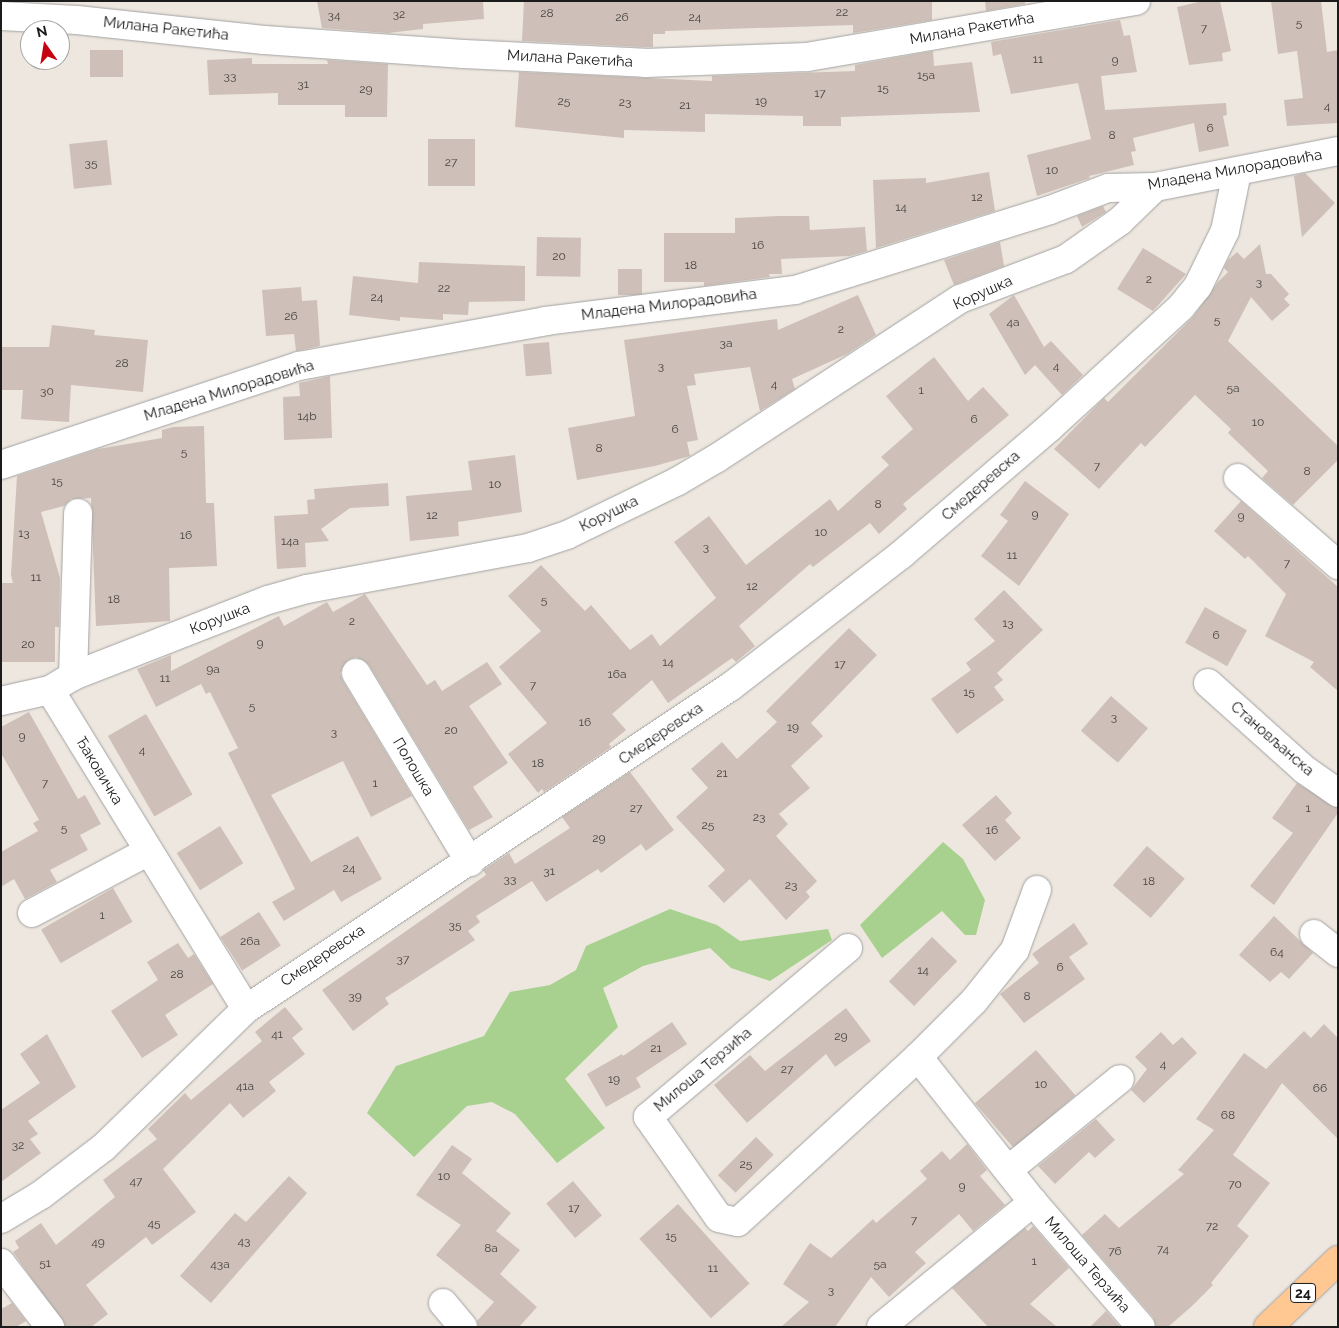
<!DOCTYPE html>
<html>
<head>
<meta charset="utf-8">
<style>
	body { margin:0 }
	#map { position:relative; width:1339px; height:1328px; overflow:hidden; background:#eee7df; font-family:Raleway,sans-serif }
	div>[style] { position:absolute }
	.forest>* { inset:0; background:#a8d18f }
	.building>* { inset:0; background:#cec0b8; transform-origin:0 0 }
	.roads { filter:drop-shadow(0 0 1px #a2a2a2) drop-shadow(0 0 1px #a2a2a2) }
	.minor>* { height:28px; margin:-14px; padding:0 14px; transform-origin:14px; border-radius:14px; background:#fff }
	.major>* { height:28px; margin:-14px; padding:0 14px; transform-origin:14px; border-radius:14px; background:#ffc792 }
	span { translate:-50% -50%; white-space:nowrap; text-align:center; line-height:1.15; -webkit-text-stroke:4.5px #fff; paint-order:stroke }
	.number-label { font-size:12px; color:#484442 }
	.number-label span { -webkit-text-stroke-width:0 }
	.shield-label span { padding:1px 4px; background:#fff; border:1px solid; border-radius:4px; -webkit-text-stroke-width:0 }
	.shield-label { font-size:14px; color:#1b1b1b; font-weight:700 }
	.street-label { font-size:15px; color:#1b1b1b }
	.frame { position:absolute; inset:0; border:2px solid #1b1b1b; pointer-events:none }
	.north { position:absolute; left:20px; top:20px; width:50px; height:50px; box-sizing:border-box; background:#fff; border:1px solid #a4a4a4; border-radius:50%; rotate:347deg; font-size:14px; font-weight:700; line-height:20px; text-align:center; color:#1b1b1b }
	.north::after { content:''; display:block; margin:auto; width:18px; height:22px; background:#c50010; clip-path:polygon(50% 0,100% 100%,50% 72%,0 100%) }
</style>
</head>
<body>
<div id="map">
	<div class="forest">
		<i style="clip-path:polygon(943px 842px,963px 859px,985px 900px,976px 935px,965px 935px,942px 911px,882px 958px,860px 925px)"></i>
		<i style="clip-path:polygon(670px 909px,717px 925px,740px 941px,828px 929px,832px 940px,770px 981px,731px 968px,710px 948px,643px 966px,603px 988px,618px 1027px,565px 1079px,605px 1128px,557px 1163px,515px 1114px,492px 1102px,467px 1106px,414px 1157px,367px 1113px,396px 1066px,484px 1036px,510px 992px,550px 985px,576px 970px,586px 946px)"></i>
	</div>
	<div class="building">
		<i style="clip-path:polygon(317px 1px,483px 1px,484px 19px,423px 24px,423px 29px,388px 33px,322px 28px)"></i>
		<i style="clip-path:polygon(524px 1px,932px 1px,932px 20px,853px 33px,853px 25px,665px 31px,665px 34px,653px 34px,653px 47px,645px 47px,522px 41px)"></i>
		<i style="clip-path:polygon(985px 1px,1025px 1px,1025px 4px,986px 11px)"></i>
		<i style="clip-path:polygon(1203px 1px,1220px 1px,1231px 51px,1222px 53px,1223px 61px,1189px 65px,1177px 7px)"></i>
		<i style="clip-path:polygon(1271px 1px,1321px 1px,1327px 52px,1338px 50px,1338px 123px,1287px 126px,1284px 100px,1303px 98px,1297px 51px,1278px 54px)"></i>
		<i style="clip-path:polygon(1120px 20px,1124px 36px,1130px 35px,1137px 72px,1101px 76px,1105px 110px,1226px 103px,1227px 115px,1223px 116px,1229px 146px,1199px 152px,1194px 123px,1133px 138px,1136px 151px,1131px 152px,1134px 165px,1089px 176px,1090px 178px,1037px 196px,1027px 155px,1091px 139px,1078px 83px,1011px 94px,1001px 54px,993px 56px,991px 42px)"></i>
		<i style="left:90px;top:50px;width:33px;height:27px"></i>
		<i style="clip-path:polygon(933px 51px,934px 66px,972px 62px,980px 112px,841px 117px,841px 126px,803px 126px,803px 116px,705px 114px,705px 132px,624px 130px,624px 138px,515px 127px,519px 72px,712px 81px,712px 76px,855px 71px,855px 65px)"></i>
		<i style="clip-path:polygon(252px 58px,252px 64px,328px 64px,327px 60px,388px 64px,387px 117px,345px 117px,345px 105px,278px 105px,278px 93px,209px 95px,207px 60px)"></i>
		<i style="left:428px;top:139px;width:47px;height:47px"></i>
		<i style="left:107px;top:140px;width:45px;height:38px;rotate:84deg"></i>
		<i style="clip-path:polygon(989px 172px,995px 211px,876px 248px,873px 180px,926px 178px,926px 183px)"></i>
		<i style="clip-path:polygon(1305px 173px,1335px 203px,1302px 237px,1294px 176px)"></i>
		<i style="clip-path:polygon(1103px 206px,1106px 212px,1082px 227px,1077px 216px)"></i>
		<i style="clip-path:polygon(779px 216px,809px 216px,810px 230px,865px 227px,867px 251px,850px 256px,781px 259px,782px 274px,769px 274px,770px 277px,704px 286px,704px 282px,664px 282px,664px 233px,735px 233px,735px 218px)"></i>
		<i style="left:537px;top:237px;width:44px;height:39px;rotate:1deg"></i>
		<i style="clip-path:polygon(1000px 242px,1004px 266px,954px 285px,944px 260px)"></i>
		<i style="clip-path:polygon(1260px 244px,1266px 274px,1271px 274px,1289px 294px,1284px 299px,1290px 305px,1272px 321px,1251px 297px,1228px 341px,1338px 446px,1338px 460px,1293px 505px,1262px 478px,1268px 471px,1228px 433px,1231px 429px,1195px 395px,1145px 447px,1141px 443px,1099px 489px,1054px 449px,1104px 398px,1108px 402px,1193px 317px,1218px 282px,1228px 272px,1224px 268px,1228px 260px,1237px 252px,1244px 259px)"></i>
		<i style="clip-path:polygon(1143px 248px,1186px 274px,1153px 311px,1117px 289px)"></i>
		<i style="clip-path:polygon(419px 262px,525px 266px,525px 301px,469px 302px,468px 315px,443px 314px,443px 320px,400px 317px,400px 321px,349px 315px,353px 276px,418px 283px)"></i>
		<i style="left:618px;top:269px;width:24px;height:26px"></i>
		<i style="clip-path:polygon(301px 287px,302px 301px,317px 300px,320px 346px,296px 351px,294px 334px,266px 336px,262px 290px)"></i>
		<i style="clip-path:polygon(858px 295px,876px 335px,847px 354px,792px 379px,795px 389px,760px 411px,750px 367px,694px 374px,696px 385px,687px 386px,698px 440px,687px 442px,690px 456px,655px 466px,577px 480px,568px 428px,635px 416px,624px 340px,777px 319px,778px 330px)"></i>
		<i style="clip-path:polygon(1014px 295px,1044px 347px,1051px 341px,1083px 375px,1062px 395px,1035px 365px,1025px 375px,989px 314px)"></i>
		<i style="clip-path:polygon(52px 325px,95px 330px,94px 335px,148px 340px,143px 392px,71px 385px,69px 422px,21px 419px,23px 390px,1px 390px,1px 347px,49px 347px)"></i>
		<i style="left:549px;top:342px;width:32px;height:26px;rotate:85deg"></i>
		<i style="clip-path:polygon(934px 357px,968px 401px,983px 387px,1009px 415px,903px 504px,907px 509px,879px 534px,870px 523px,813px 567px,810px 564px,739px 626px,755px 646px,736px 662px,732px 658px,668px 703px,652px 680px,612px 714px,626px 730px,609px 744px,611px 747px,544px 792px,542px 789px,538px 793px,508px 754px,547px 723px,499px 667px,541px 631px,508px 596px,541px 565px,585px 611px,591px 605px,630px 650px,652px 634px,660px 646px,716px 598px,674px 542px,709px 516px,746px 565px,830px 499px,838px 511px,889px 465px,881px 457px,913px 429px,886px 396px)"></i>
		<i style="clip-path:polygon(330px 376px,332px 438px,284px 440px,283px 397px,300px 396px,299px 383px)"></i>
		<i style="clip-path:polygon(204px 426px,206px 503px,214px 503px,217px 566px,169px 568px,170px 621px,96px 626px,91px 498px,71px 499px,64px 506px,41px 512px,60px 578px,59px 627px,55px 627px,55px 662px,1px 662px,1px 583px,13px 583px,11px 575px,17px 476px,98px 449px,162px 438px,162px 430px,173px 427px)"></i>
		<i style="clip-path:polygon(515px 455px,522px 512px,458px 522px,459px 536px,410px 541px,406px 496px,472px 490px,468px 461px)"></i>
		<i style="clip-path:polygon(1025px 481px,1069px 514px,1019px 586px,981px 556px,1008px 521px,1000px 515px)"></i>
		<i style="clip-path:polygon(388px 483px,389px 506px,350px 508px,321px 529px,329px 541px,305px 543px,306px 567px,277px 569px,274px 516px,308px 514px,307px 500px,315px 499px,314px 489px)"></i>
		<i style="clip-path:polygon(1241px 501px,1338px 587px,1338px 691px,1310px 667px,1314px 662px,1265px 636px,1286px 594px,1248px 556px,1245px 559px,1214px 531px)"></i>
		<i style="clip-path:polygon(1004px 590px,1043px 630px,997px 673px,1003px 680px,994px 687px,1004px 700px,957px 734px,931px 699px,971px 670px,966px 663px,995px 641px,974px 619px)"></i>
		<i style="clip-path:polygon(365px 594px,427px 685px,435px 680px,442px 691px,487px 662px,502px 684px,469px 706px,508px 763px,473px 787px,493px 817px,469px 830px,369px 665px,356px 657px,348px 660px,340px 673px,343px 681px,412px 796px,371px 817px,343px 761px,271px 795px,311px 862px,358px 836px,382px 879px,341px 902px,334px 890px,284px 921px,272px 902px,295px 889px,228px 753px,238px 748px,210px 692px,206px 694px,201px 684px,156px 707px,137px 669px,171px 655px,171px 671px,279px 616px,284px 626px,327px 602px,333px 612px)"></i>
		<i style="left:1205px;top:607px;width:48px;height:41px;rotate:29deg"></i>
		<i style="clip-path:polygon(849px 628px,877px 655px,811px 723px,823px 736px,791px 766px,810px 788px,779px 814px,788px 824px,776px 836px,817px 881px,806px 892px,810px 897px,786px 920px,750px 879px,724px 903px,708px 886px,725px 870px,676px 817px,708px 788px,691px 769px,722px 742px,737px 759px,777px 722px,766px 711px)"></i>
		<i style="left:1111px;top:696px;width:49px;height:46px;rotate:41deg"></i>
		<i style="clip-path:polygon(29px 712px,78px 799px,85px 795px,101px 824px,80px 835px,88px 850px,50px 870px,57px 882px,25px 899px,14px 879px,1px 887px,1px 852px,38px 831px,33px 823px,39px 820px,1px 753px,1px 727px)"></i>
		<i style="left:146px;top:714px;width:93px;height:44px;rotate:60deg"></i>
		<i style="clip-path:polygon(630px 772px,674px 830px,646px 851px,641px 844px,601px 873px,598px 869px,546px 902px,532px 881px,476px 916px,480px 922px,468px 931px,475px 940px,385px 998px,389px 1004px,353px 1031px,322px 990px,486px 875px,483px 870px,509px 853px,515px 864px,570px 828px,562px 817px)"></i>
		<i style="clip-path:polygon(1297px 783px,1338px 808px,1338px 813px,1274px 905px,1250px 886px,1293px 833px,1272px 818px)"></i>
		<i style="clip-path:polygon(996px 795px,1012px 813px,1005px 820px,1021px 838px,995px 861px,962px 825px)"></i>
		<i style="left:220px;top:826px;width:44px;height:51px;rotate:58deg"></i>
		<i style="left:1147px;top:846px;width:50px;height:52px;rotate:41deg"></i>
		<i style="left:113px;top:888px;width:39px;height:83px;rotate:60deg"></i>
		<i style="left:259px;top:912px;width:40px;height:46px;rotate:57deg"></i>
		<i style="clip-path:polygon(1274px 916px,1313px 953px,1289px 979px,1281px 972px,1270px 982px,1239px 955px)"></i>
		<i style="clip-path:polygon(1074px 923px,1088px 944px,1069px 957px,1085px 979px,1024px 1023px,1000px 994px,1039px 963px,1032px 954px)"></i>
		<i style="left:932px;top:937px;width:35px;height:62px;rotate:44deg"></i>
		<i style="clip-path:polygon(178px 943px,188px 958px,194px 954px,213px 984px,165px 1015px,178px 1035px,142px 1058px,111px 1011px,158px 980px,147px 962px)"></i>
		<i style="clip-path:polygon(285px 1007px,303px 1029px,292px 1038px,305px 1054px,269px 1082px,276px 1091px,243px 1118px,230px 1103px,163px 1169px,196px 1212px,152px 1245px,146px 1237px,86px 1285px,108px 1314px,91px 1327px,66px 1327px,13px 1252px,19px 1248px,15px 1241px,41px 1223px,56px 1245px,115px 1197px,103px 1180px,157px 1139px,148px 1129px,185px 1093px,191px 1100px,262px 1041px,255px 1032px)"></i>
		<i style="clip-path:polygon(846px 1008px,871px 1041px,835px 1067px,826px 1054px,747px 1123px,714px 1085px,750px 1055px,765px 1071px)"></i>
		<i style="clip-path:polygon(672px 1022px,687px 1044px,636px 1078px,641px 1087px,606px 1107px,587px 1074px,622px 1054px,623px 1056px)"></i>
		<i style="clip-path:polygon(1324px 1024px,1338px 1038px,1338px 1139px,1282px 1083px,1233px 1155px,1270px 1183px,1237px 1226px,1249px 1236px,1211px 1283px,1213px 1285px,1192px 1306px,1168px 1327px,1156px 1327px,1153px 1317px,1082px 1235px,1105px 1214px,1119px 1228px,1184px 1174px,1178px 1170px,1214px 1130px,1196px 1119px,1244px 1053px,1266px 1069px,1304px 1031px,1311px 1038px)"></i>
		<i style="clip-path:polygon(1161px 1032px,1173px 1045px,1182px 1037px,1197px 1053px,1144px 1103px,1131px 1090px,1147px 1069px,1135px 1057px)"></i>
		<i style="clip-path:polygon(47px 1034px,76px 1087px,28px 1121px,38px 1134px,30px 1139px,41px 1153px,1px 1182px,1px 1110px,40px 1083px,20px 1054px)"></i>
		<i style="left:1036px;top:1050px;width:60px;height:81px;rotate:49deg"></i>
		<i style="clip-path:polygon(1096px 1119px,1115px 1140px,1095px 1158px,1089px 1152px,1055px 1184px,1038px 1166px)"></i>
		<i style="left:756px;top:1137px;width:25px;height:54px;rotate:45deg"></i>
		<i style="clip-path:polygon(967px 1144px,987px 1170px,980px 1176px,1005px 1205px,973px 1231px,959px 1214px,915px 1252px,926px 1263px,889px 1297px,871px 1277px,835px 1327px,781px 1327px,809px 1302px,783px 1284px,810px 1243px,831px 1258px,873px 1219px,876px 1223px,927px 1179px,920px 1171px,942px 1151px,950px 1160px)"></i>
		<i style="clip-path:polygon(452px 1145px,472px 1159px,462px 1173px,511px 1213px,496px 1231px,520px 1250px,500px 1274px,537px 1307px,519px 1327px,478px 1327px,477px 1321px,494px 1302px,436px 1255px,461px 1225px,416px 1195px)"></i>
		<i style="clip-path:polygon(289px 1176px,307px 1193px,211px 1303px,180px 1276px,235px 1213px,246px 1222px)"></i>
		<i style="left:573px;top:1181px;width:45px;height:35px;rotate:50deg"></i>
		<i style="left:678px;top:1204px;width:107px;height:52px;rotate:48deg"></i>
		<i style="clip-path:polygon(1033px 1226px,1069px 1268px,1030px 1304px,1057px 1327px,988px 1327px,952px 1288px,1025px 1228px,1028px 1231px)"></i>
		<i style="clip-path:polygon(12px 1303px,26px 1321px,16px 1327px,1px 1327px,1px 1309px)"></i>
		<i style="clip-path:polygon(1106px 1311px,1120px 1327px,1090px 1327px)"></i>
	</div>
	<div class="roads">
		<div class="minor">
			<i style="left:1px;top:16px;width:76px;rotate:3deg"></i>
			<i style="left:77px;top:20px;width:188px;rotate:6.1deg"></i>
			<i style="left:264px;top:40px;width:200px;rotate:4deg"></i>
			<i style="left:464px;top:54px;width:181px;rotate:2.8deg"></i>
			<i style="left:645px;top:63px;width:162px;rotate:-2.1deg"></i>
			<i style="left:807px;top:57px;width:334px;rotate:-9.7deg"></i>
			<i style="left:1px;top:465px;width:314px;rotate:-18.4deg"></i>
			<i style="left:299px;top:366px;width:251px;rotate:-10.3deg"></i>
			<i style="left:546px;top:321px;width:251px;rotate:-7.1deg"></i>
			<i style="left:795px;top:290px;width:267px;rotate:-17.4deg"></i>
			<i style="left:1050px;top:210px;width:62px;rotate:-20.8deg"></i>
			<i style="left:1108px;top:188px;width:47px;rotate:-1.2deg"></i>
			<i style="left:1155px;top:187px;width:187px;rotate:-11.1deg"></i>
			<i style="left:1238px;top:478px;width:133px;rotate:41deg"></i>
			<i style="left:356px;top:673px;width:221px;rotate:58.9deg"></i>
			<i style="left:73px;top:676px;width:163px;rotate:-88.2deg"></i>
			<i style="left:1208px;top:683px;width:130px;rotate:41.9deg"></i>
			<i style="left:1305px;top:770px;width:40px;rotate:34.9deg"></i>
			<i style="left:50px;top:690px;width:374px;rotate:58.4deg"></i>
			<i style="left:1px;top:701px;width:50px;rotate:-12.7deg"></i>
			<i style="left:50px;top:690px;width:27px;rotate:-31deg"></i>
			<i style="left:73px;top:676px;width:209px;rotate:-21.3deg"></i>
			<i style="left:268px;top:600px;width:41px;rotate:-15.8deg"></i>
			<i style="left:307px;top:589px;width:225px;rotate:-10.5deg"></i>
			<i style="left:528px;top:548px;width:41px;rotate:-18.4deg"></i>
			<i style="left:567px;top:535px;width:123px;rotate:-25.9deg"></i>
			<i style="left:678px;top:481px;width:45px;rotate:-30.5deg"></i>
			<i style="left:717px;top:458px;width:290px;rotate:-33.2deg"></i>
			<i style="left:960px;top:299px;width:113px;rotate:-20.7deg"></i>
			<i style="left:1066px;top:259px;width:66px;rotate:-35.1deg"></i>
			<i style="left:1120px;top:221px;width:49px;rotate:-44.2deg"></i>
			<i style="left:32px;top:913px;width:130px;rotate:-27.9deg"></i>
			<i style="left:1314px;top:934px;width:31px;rotate:38deg"></i>
			<i style="left:848px;top:948px;width:262px;rotate:139.8deg"></i>
			<i style="left:648px;top:1117px;width:123px;rotate:54.9deg"></i>
			<i style="left:719px;top:1218px;width:19px;rotate:12deg"></i>
			<i style="left:738px;top:1222px;width:244px;rotate:-42.5deg"></i>
			<i style="left:918px;top:1057px;width:185px;rotate:51.6deg"></i>
			<i style="left:1033px;top:1202px;width:165px;rotate:49.2deg"></i>
			<i style="left:918px;top:1057px;width:79px;rotate:-45deg"></i>
			<i style="left:974px;top:1001px;width:65px;rotate:-51.2deg"></i>
			<i style="left:1015px;top:950px;width:64px;rotate:-69.9deg"></i>
			<i style="left:1008px;top:1170px;width:144px;rotate:-39.1deg"></i>
			<i style="left:1px;top:1219px;width:47px;rotate:-31deg"></i>
			<i style="left:41px;top:1195px;width:79px;rotate:-37.3deg"></i>
			<i style="left:104px;top:1147px;width:198px;rotate:-44.2deg"></i>
			<i style="left:246px;top:1009px;width:581px;rotate:-33.64deg"></i>
			<i style="left:730px;top:687px;width:217px;rotate:-37.7deg"></i>
			<i style="left:902px;top:554px;width:194px;rotate:-40.6deg"></i>
			<i style="left:1049px;top:428px;width:179px;rotate:-42.5deg"></i>
			<i style="left:1181px;top:307px;width:27px;rotate:-51deg"></i>
			<i style="left:1198px;top:286px;width:61px;rotate:-63.9deg"></i>
			<i style="left:1225px;top:231px;width:60px;rotate:-78.5deg"></i>
			<i style="left:1px;top:1263px;width:81px;rotate:52.6deg"></i>
			<i style="left:443px;top:1303px;width:31px;rotate:50deg"></i>
			<i style="left:881px;top:1327px;width:197px;rotate:-39.4deg"></i>
		</div>
		<div class="major">
			<i style="left:1268px;top:1327px;width:97px;rotate:-43.7deg"></i>
		</div>
	</div>
	<div class="number-label">
		<span style="left:842px;top:13px">22</span>
		<span style="left:547px;top:14px">28</span>
		<span style="left:399px;top:15px">32</span>
		<span style="left:334px;top:16px">34</span>
		<span style="left:622px;top:18px">26</span>
		<span style="left:695px;top:18px">24</span>
		<span style="left:1299px;top:24px">5</span>
		<span style="left:1204px;top:29px">7</span>
		<span style="left:1038px;top:60px">11</span>
		<span style="left:1115px;top:61px">9</span>
		<span style="left:926px;top:76px">15a</span>
		<span style="left:230px;top:77px">33</span>
		<span style="left:303px;top:85px">31</span>
		<span style="left:883px;top:89px">15</span>
		<span style="left:366px;top:90px">29</span>
		<span style="left:820px;top:94px">17</span>
		<span style="left:564px;top:102px">25</span>
		<span style="left:761px;top:102px">19</span>
		<span style="left:625px;top:103px">23</span>
		<span style="left:685px;top:106px">21</span>
		<span style="left:1327px;top:107px">4</span>
		<span style="left:1210px;top:129px">6</span>
		<span style="left:1112px;top:136px">8</span>
		<span style="left:451px;top:163px">27</span>
		<span style="left:91px;top:164px">35</span>
		<span style="left:1052px;top:171px">10</span>
		<span style="left:977px;top:198px">12</span>
		<span style="left:901px;top:208px">14</span>
		<span style="left:758px;top:246px">16</span>
		<span style="left:559px;top:257px">20</span>
		<span style="left:691px;top:266px">18</span>
		<span style="left:1149px;top:280px">2</span>
		<span style="left:1259px;top:283px">3</span>
		<span style="left:444px;top:289px">22</span>
		<span style="left:377px;top:298px">24</span>
		<span style="left:291px;top:317px">26</span>
		<span style="left:1217px;top:321px">5</span>
		<span style="left:1013px;top:323px">4a</span>
		<span style="left:841px;top:330px">2</span>
		<span style="left:726px;top:344px">3a</span>
		<span style="left:122px;top:364px">28</span>
		<span style="left:661px;top:367px">3</span>
		<span style="left:1056px;top:367px">4</span>
		<span style="left:774px;top:385px">4</span>
		<span style="left:1233px;top:389px">5a</span>
		<span style="left:921px;top:391px">1</span>
		<span style="left:47px;top:392px">30</span>
		<span style="left:307px;top:417px">14b</span>
		<span style="left:974px;top:420px">6</span>
		<span style="left:1258px;top:423px">10</span>
		<span style="left:675px;top:430px">6</span>
		<span style="left:599px;top:449px">8</span>
		<span style="left:184px;top:453px">5</span>
		<span style="left:1097px;top:467px">7</span>
		<span style="left:1307px;top:472px">8</span>
		<span style="left:57px;top:482px">15</span>
		<span style="left:495px;top:485px">10</span>
		<span style="left:878px;top:505px">8</span>
		<span style="left:1035px;top:515px">9</span>
		<span style="left:432px;top:516px">12</span>
		<span style="left:1241px;top:517px">9</span>
		<span style="left:821px;top:533px">10</span>
		<span style="left:24px;top:534px">13</span>
		<span style="left:186px;top:536px">16</span>
		<span style="left:290px;top:542px">14a</span>
		<span style="left:706px;top:548px">3</span>
		<span style="left:1012px;top:556px">11</span>
		<span style="left:1287px;top:564px">7</span>
		<span style="left:36px;top:578px">11</span>
		<span style="left:752px;top:587px">12</span>
		<span style="left:114px;top:600px">18</span>
		<span style="left:544px;top:601px">5</span>
		<span style="left:352px;top:622px">2</span>
		<span style="left:1008px;top:624px">13</span>
		<span style="left:1216px;top:636px">6</span>
		<span style="left:260px;top:644px">9</span>
		<span style="left:28px;top:645px">20</span>
		<span style="left:668px;top:663px">14</span>
		<span style="left:840px;top:665px">17</span>
		<span style="left:213px;top:670px">9a</span>
		<span style="left:617px;top:675px">16a</span>
		<span style="left:165px;top:679px">11</span>
		<span style="left:533px;top:686px">7</span>
		<span style="left:969px;top:693px">15</span>
		<span style="left:252px;top:707px">5</span>
		<span style="left:1114px;top:718px">3</span>
		<span style="left:585px;top:723px">16</span>
		<span style="left:793px;top:728px">19</span>
		<span style="left:451px;top:731px">20</span>
		<span style="left:334px;top:733px">3</span>
		<span style="left:22px;top:737px">9</span>
		<span style="left:142px;top:751px">4</span>
		<span style="left:538px;top:764px">18</span>
		<span style="left:722px;top:774px">21</span>
		<span style="left:45px;top:784px">7</span>
		<span style="left:375px;top:784px">1</span>
		<span style="left:636px;top:809px">27</span>
		<span style="left:1308px;top:809px">1</span>
		<span style="left:759px;top:818px">23</span>
		<span style="left:708px;top:826px">25</span>
		<span style="left:64px;top:829px">5</span>
		<span style="left:992px;top:831px">16</span>
		<span style="left:599px;top:839px">29</span>
		<span style="left:349px;top:869px">24</span>
		<span style="left:549px;top:872px">31</span>
		<span style="left:510px;top:880px">33</span>
		<span style="left:1149px;top:882px">18</span>
		<span style="left:791px;top:886px">23</span>
		<span style="left:102px;top:916px">1</span>
		<span style="left:455px;top:926px">35</span>
		<span style="left:250px;top:942px">26a</span>
		<span style="left:1277px;top:953px">64</span>
		<span style="left:403px;top:960px">37</span>
		<span style="left:1060px;top:968px">6</span>
		<span style="left:923px;top:971px">14</span>
		<span style="left:177px;top:975px">28</span>
		<span style="left:355px;top:997px">39</span>
		<span style="left:1027px;top:997px">8</span>
		<span style="left:277px;top:1035px">41</span>
		<span style="left:841px;top:1037px">29</span>
		<span style="left:656px;top:1049px">21</span>
		<span style="left:1163px;top:1065px">4</span>
		<span style="left:787px;top:1070px">27</span>
		<span style="left:614px;top:1080px">19</span>
		<span style="left:1041px;top:1085px">10</span>
		<span style="left:245px;top:1087px">41a</span>
		<span style="left:1320px;top:1089px">66</span>
		<span style="left:1228px;top:1116px">68</span>
		<span style="left:18px;top:1146px">32</span>
		<span style="left:746px;top:1165px">25</span>
		<span style="left:444px;top:1177px">10</span>
		<span style="left:136px;top:1182px">47</span>
		<span style="left:1235px;top:1185px">70</span>
		<span style="left:962px;top:1187px">9</span>
		<span style="left:574px;top:1209px">17</span>
		<span style="left:914px;top:1221px">7</span>
		<span style="left:154px;top:1224px">45</span>
		<span style="left:1212px;top:1227px">72</span>
		<span style="left:671px;top:1237px">15</span>
		<span style="left:244px;top:1242px">43</span>
		<span style="left:98px;top:1243px">49</span>
		<span style="left:491px;top:1249px">8a</span>
		<span style="left:1163px;top:1250px">74</span>
		<span style="left:1115px;top:1252px">76</span>
		<span style="left:1034px;top:1262px">1</span>
		<span style="left:45px;top:1264px">51</span>
		<span style="left:220px;top:1265px">43a</span>
		<span style="left:880px;top:1265px">5a</span>
		<span style="left:713px;top:1269px">11</span>
		<span style="left:831px;top:1291px">3</span>
	</div>
	<div class="shield-label">
		<span style="left:1303px;top:1293px">24</span>
	</div>
	<div class="street-label">
		<span style="left:166px;top:29px;rotate:6deg">Милана Ракетића</span>
		<span style="left:972px;top:29px;rotate:-10deg">Милана Ракетића</span>
		<span style="left:570px;top:59px;rotate:3deg">Милана Ракетића</span>
		<span style="left:1235px;top:170px;rotate:-10deg">Младена Милорадовића</span>
		<span style="left:983px;top:293px;rotate:-24deg">Корушка</span>
		<span style="left:669px;top:305px;rotate:-7deg">Младена Милорадовића</span>
		<span style="left:229px;top:391px;rotate:-17deg">Младена Милорадовића</span>
		<span style="left:981px;top:486px;rotate:-41deg">Смедеревска</span>
		<span style="left:609px;top:514px;rotate:-26deg">Корушка</span>
		<span style="left:220px;top:619px;rotate:-21deg">Корушка</span>
		<span style="left:661px;top:734px;rotate:-34deg">Смедеревска</span>
		<span style="left:1272px;top:739px;rotate:41deg">Становљанска</span>
		<span style="left:413px;top:767px;rotate:59deg">Полошка</span>
		<span style="left:99px;top:771px;rotate:59deg">Ђаковичка</span>
		<span style="left:323px;top:956px;rotate:-34deg">Смедеревска</span>
		<span style="left:703px;top:1070px;rotate:-40deg">Милоша Терзића</span>
		<span style="left:1087px;top:1265px;rotate:49deg">Милоша Терзића</span>
	</div>
	<div class="frame"></div>
	<div class="north">N</div>
</div>
</body>
</html>
